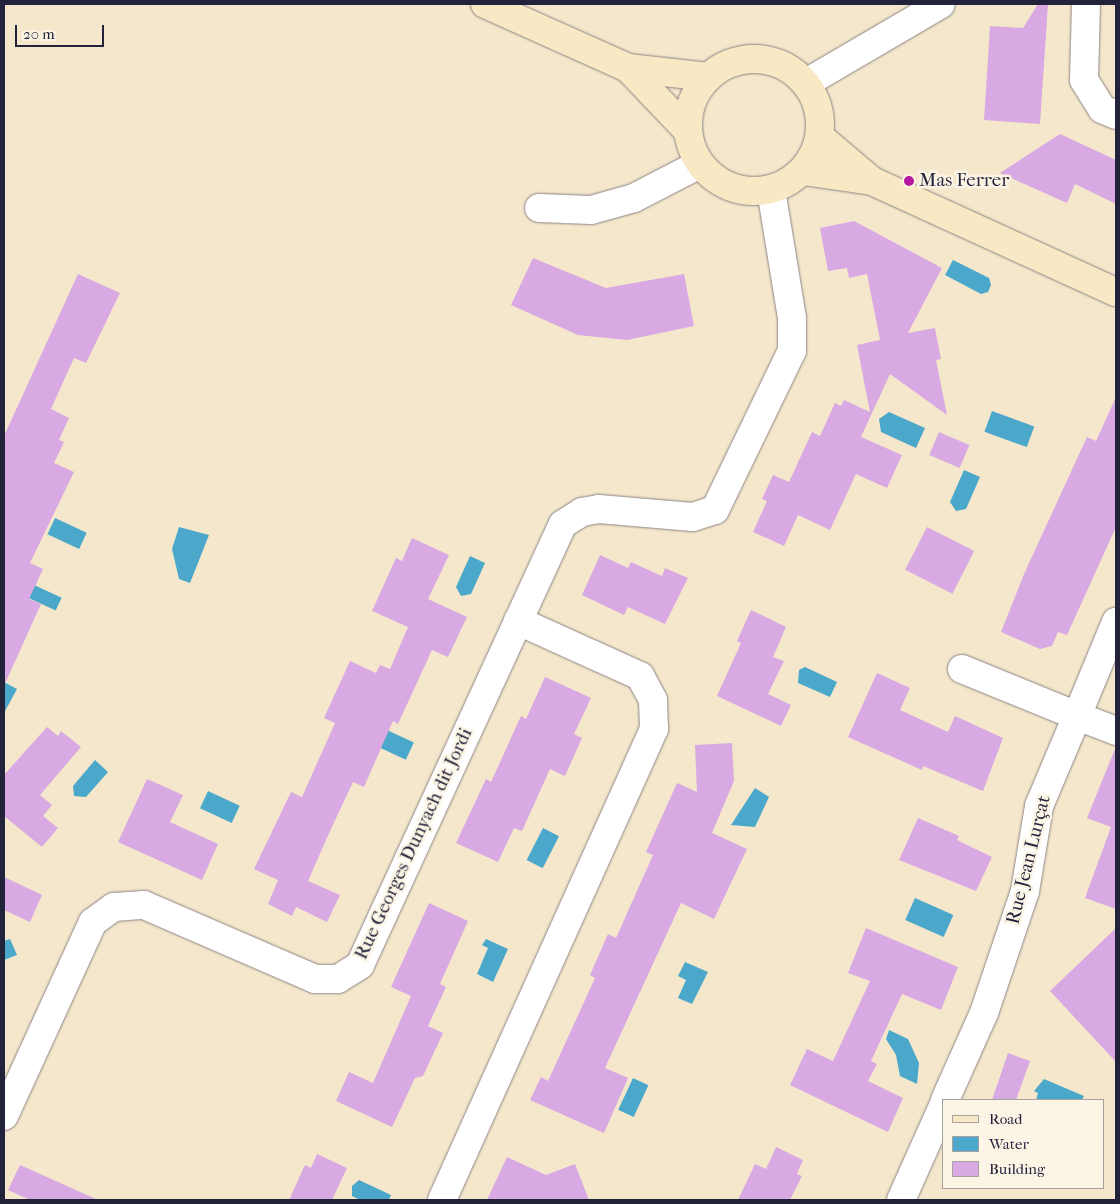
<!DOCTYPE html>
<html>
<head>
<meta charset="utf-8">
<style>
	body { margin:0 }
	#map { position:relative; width:1120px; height:1204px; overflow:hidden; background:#f5e7cc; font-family:"IM FELL French Canon",serif }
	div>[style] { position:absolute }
	.water>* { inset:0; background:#4ba8ca; transform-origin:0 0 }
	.building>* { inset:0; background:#d8a9e2; transform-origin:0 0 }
	.roads { filter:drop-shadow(0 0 1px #8c8484) drop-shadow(0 0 1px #8c8484) }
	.street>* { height:28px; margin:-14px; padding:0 14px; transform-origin:14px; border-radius:14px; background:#fff }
	.secondary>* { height:28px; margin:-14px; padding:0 14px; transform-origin:14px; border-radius:14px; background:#f8e8c3 }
	.secondary>.ring { margin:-14px; padding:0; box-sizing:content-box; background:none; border:28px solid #f8e8c3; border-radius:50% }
	.dots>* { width:14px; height:14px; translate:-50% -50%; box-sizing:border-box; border:2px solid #fcf5e5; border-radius:50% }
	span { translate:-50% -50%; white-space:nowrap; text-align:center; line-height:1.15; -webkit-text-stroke:5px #fcf5e5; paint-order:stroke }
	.poi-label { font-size:19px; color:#22223b }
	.left { translate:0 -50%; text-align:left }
	.street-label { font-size:19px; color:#22223b }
	.frame { position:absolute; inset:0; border:5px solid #22223b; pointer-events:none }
	.legend { position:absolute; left:942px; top:1099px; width:162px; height:90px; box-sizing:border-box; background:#fcf5e5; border:1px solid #a5a1a1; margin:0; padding:6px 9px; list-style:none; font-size:15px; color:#22223b }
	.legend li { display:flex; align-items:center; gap:10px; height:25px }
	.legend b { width:25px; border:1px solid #a5a1a1 }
	.scale { position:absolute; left:15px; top:25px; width:89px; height:22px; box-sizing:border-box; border:2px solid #22223b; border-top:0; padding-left:6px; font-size:15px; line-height:18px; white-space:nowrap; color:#22223b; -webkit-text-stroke:4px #fcf5e5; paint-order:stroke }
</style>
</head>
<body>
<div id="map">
	<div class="water">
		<i style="clip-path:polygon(953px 260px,989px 278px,991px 285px,988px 292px,981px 294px,945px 275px)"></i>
		<i style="left:992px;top:411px;width:45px;height:22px;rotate:20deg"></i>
		<i style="clip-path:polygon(889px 412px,925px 428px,916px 448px,881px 432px,879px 419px)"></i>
		<i style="clip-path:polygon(964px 470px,980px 477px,966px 509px,956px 511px,950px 502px)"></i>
		<i style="left:55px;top:518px;width:35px;height:18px;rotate:25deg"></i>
		<i style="clip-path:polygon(179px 527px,209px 535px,190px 583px,179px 579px,172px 549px)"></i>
		<i style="clip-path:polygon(470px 556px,485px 563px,471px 594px,461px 596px,456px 587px)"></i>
		<i style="left:19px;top:578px;width:47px;height:14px;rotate:25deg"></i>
		<i style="clip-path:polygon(805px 667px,837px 682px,830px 697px,798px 683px,799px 670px)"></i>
		<i style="clip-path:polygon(4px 682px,17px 689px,4px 713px)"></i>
		<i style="left:374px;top:724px;width:44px;height:19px;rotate:25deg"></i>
		<i style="clip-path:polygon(95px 760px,108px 772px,86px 797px,74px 796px,73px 786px)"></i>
		<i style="clip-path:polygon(755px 788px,769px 797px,755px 827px,731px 825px)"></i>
		<i style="left:208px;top:791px;width:35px;height:19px;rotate:25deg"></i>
		<i style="left:543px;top:828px;width:18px;height:36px;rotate:27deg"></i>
		<i style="left:915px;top:898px;width:42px;height:24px;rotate:24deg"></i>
		<i style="clip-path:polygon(10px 939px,17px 955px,4px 960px,4px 941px)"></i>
		<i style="clip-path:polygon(486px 939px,508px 949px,493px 982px,477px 974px,488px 948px,482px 945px)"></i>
		<i style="clip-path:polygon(685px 962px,708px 972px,692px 1004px,678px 998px,686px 980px,678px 976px)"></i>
		<i style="clip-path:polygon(889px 1030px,908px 1039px,919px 1063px,917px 1084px,900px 1076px,896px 1055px,886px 1039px)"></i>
		<i style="left:633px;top:1078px;width:17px;height:35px;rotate:25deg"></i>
		<i style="clip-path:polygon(1044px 1079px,1084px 1096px,1082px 1100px,1036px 1100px,1038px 1093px,1034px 1091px)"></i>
		<i style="clip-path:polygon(359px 1180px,391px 1195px,389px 1200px,360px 1200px,352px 1196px,352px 1186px)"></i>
	</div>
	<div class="building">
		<i style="clip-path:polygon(1038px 4px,1048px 4px,1040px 124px,984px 120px,990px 26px,1023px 28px)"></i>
		<i style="clip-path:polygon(1060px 134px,1116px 160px,1116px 204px,1075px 184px,1067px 203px,1000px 173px)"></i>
		<i style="clip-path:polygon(854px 221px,942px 268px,908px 333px,935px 328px,941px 359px,936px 360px,947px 415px,890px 374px,861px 437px,902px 455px,887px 488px,856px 474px,830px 530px,798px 515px,784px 546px,753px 532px,767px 501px,762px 499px,773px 475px,789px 482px,812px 432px,820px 436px,835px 403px,841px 406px,844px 400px,870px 412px,857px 345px,880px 340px,867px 274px,849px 278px,847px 268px,828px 271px,820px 228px)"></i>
		<i style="clip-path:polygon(533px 258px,606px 288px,684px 274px,694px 326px,627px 340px,578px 335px,511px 305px)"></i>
		<i style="clip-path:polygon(78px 274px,120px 293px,86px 363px,74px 358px,51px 409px,69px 418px,59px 440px,64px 442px,54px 463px,74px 472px,30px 563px,43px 569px,29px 599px,41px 604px,4px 686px,4px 436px)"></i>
		<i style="clip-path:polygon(1116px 397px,1116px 527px,1067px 635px,1058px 632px,1052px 646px,1040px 649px,1001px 632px,1024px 574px,1087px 437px,1096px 441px)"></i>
		<i style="left:939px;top:432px;width:33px;height:25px;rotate:23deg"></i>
		<i style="left:927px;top:527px;width:53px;height:48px;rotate:27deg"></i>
		<i style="clip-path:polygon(412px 538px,449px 555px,428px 599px,467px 617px,448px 657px,432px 650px,398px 724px,393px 721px,364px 787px,353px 782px,330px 831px,308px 881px,340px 895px,327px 922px,296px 907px,292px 916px,268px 904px,278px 880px,254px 869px,291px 792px,302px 797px,335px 723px,324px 718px,350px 661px,376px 673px,380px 665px,390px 669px,408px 627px,372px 611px,396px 558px,402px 561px)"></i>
		<i style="clip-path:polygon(600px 555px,628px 568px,631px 562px,662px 576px,665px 568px,688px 578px,665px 624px,628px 607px,624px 615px,582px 595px)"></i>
		<i style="clip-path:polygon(751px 610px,786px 627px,773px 657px,784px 661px,768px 694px,791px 705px,781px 726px,717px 696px,741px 643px,737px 641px)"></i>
		<i style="clip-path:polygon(877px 673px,910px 688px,900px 710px,948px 732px,955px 716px,1003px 738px,983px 791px,923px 766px,922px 770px,848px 737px)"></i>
		<i style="clip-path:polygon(545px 677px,591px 698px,574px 734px,582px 738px,565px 776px,550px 769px,522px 831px,514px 828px,498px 862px,456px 843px,486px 779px,491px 782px,521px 716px,526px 719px)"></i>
		<i style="clip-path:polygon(47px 727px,58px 736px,61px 731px,81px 747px,40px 795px,52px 805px,43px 816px,58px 828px,42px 847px,4px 816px,4px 775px)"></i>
		<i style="clip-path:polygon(732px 743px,734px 781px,712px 833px,747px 849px,714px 919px,681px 903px,605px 1068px,628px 1078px,604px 1133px,530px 1100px,541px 1077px,548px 1081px,595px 978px,590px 975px,608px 934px,616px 938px,653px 855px,646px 852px,677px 783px,697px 792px,695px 745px)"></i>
		<i style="clip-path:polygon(1115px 749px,1116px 749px,1116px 909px,1085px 898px,1111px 827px,1087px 818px)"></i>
		<i style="clip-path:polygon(147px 779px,183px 795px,170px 822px,218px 844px,202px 880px,118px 842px)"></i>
		<i style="clip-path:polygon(918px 818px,959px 836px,957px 840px,992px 857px,976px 891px,899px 860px)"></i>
		<i style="clip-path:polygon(4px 877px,42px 895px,30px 922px,4px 910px)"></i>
		<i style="clip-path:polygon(429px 903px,468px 921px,440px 984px,446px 987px,428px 1026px,443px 1033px,423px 1076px,415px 1078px,392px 1127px,336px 1101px,349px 1072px,373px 1083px,411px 996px,391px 987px)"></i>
		<i style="clip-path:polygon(866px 928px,958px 967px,941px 1010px,902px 994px,871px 1061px,877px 1064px,868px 1081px,903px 1098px,888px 1132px,790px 1085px,807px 1049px,833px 1061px,870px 981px,848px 973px)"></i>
		<i style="clip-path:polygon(1116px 928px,1116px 1062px,1050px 991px)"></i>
		<i style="clip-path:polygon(1008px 1053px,1030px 1061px,1016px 1100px,992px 1100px)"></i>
		<i style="clip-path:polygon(776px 1147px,803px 1160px,797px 1174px,802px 1176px,790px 1200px,738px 1200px,755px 1164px,766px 1169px)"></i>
		<i style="clip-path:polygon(317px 1154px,347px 1168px,332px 1200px,289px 1200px,305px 1165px,311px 1168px)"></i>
		<i style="clip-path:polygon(507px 1157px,546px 1175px,575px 1164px,589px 1200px,487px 1200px)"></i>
		<i style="clip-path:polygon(20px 1165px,98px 1200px,30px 1200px,8px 1190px)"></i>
	</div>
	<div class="roads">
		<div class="street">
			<i style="left:1086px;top:4px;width:76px;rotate:91.5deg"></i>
			<i style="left:1084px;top:80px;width:34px;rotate:58deg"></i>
			<i style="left:1102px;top:109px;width:15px;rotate:23deg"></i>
			<i style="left:806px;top:83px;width:156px;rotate:-30.3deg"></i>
			<i style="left:539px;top:208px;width:52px;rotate:2.2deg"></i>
			<i style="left:591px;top:210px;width:45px;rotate:-15.6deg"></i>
			<i style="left:634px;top:198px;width:74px;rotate:-27.3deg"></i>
			<i style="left:962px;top:669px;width:124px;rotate:22.2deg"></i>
			<i style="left:1077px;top:716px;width:102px;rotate:-67.5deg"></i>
			<i style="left:945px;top:1100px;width:95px;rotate:-65.9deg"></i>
			<i style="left:984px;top:1013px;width:129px;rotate:-71.4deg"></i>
			<i style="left:1025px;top:891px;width:86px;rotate:-80.6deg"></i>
			<i style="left:1039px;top:806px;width:98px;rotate:-67.1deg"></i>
			<i style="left:1077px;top:716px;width:42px;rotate:21deg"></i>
			<i style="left:4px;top:1116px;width:213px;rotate:-65.4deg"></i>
			<i style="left:93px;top:922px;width:26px;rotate:-36deg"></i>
			<i style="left:114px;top:907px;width:30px;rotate:-4deg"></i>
			<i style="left:144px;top:905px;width:186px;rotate:23.4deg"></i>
			<i style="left:315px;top:979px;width:23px"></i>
			<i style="left:338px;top:979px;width:26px;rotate:-32deg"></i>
			<i style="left:360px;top:965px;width:485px;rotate:-65.3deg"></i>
			<i style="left:563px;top:524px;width:22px;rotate:-32deg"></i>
			<i style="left:582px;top:512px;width:17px;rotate:-10deg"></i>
			<i style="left:599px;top:509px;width:94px;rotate:4.9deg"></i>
			<i style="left:693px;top:517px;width:23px;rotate:-18deg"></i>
			<i style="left:715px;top:510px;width:177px;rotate:-64.2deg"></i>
			<i style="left:792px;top:351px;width:33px;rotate:-90deg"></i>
			<i style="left:792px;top:318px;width:130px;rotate:-99.3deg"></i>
			<i style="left:442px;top:1200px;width:517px;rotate:-65.77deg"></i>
			<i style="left:654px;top:729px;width:29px;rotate:-92deg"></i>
			<i style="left:653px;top:700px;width:27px;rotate:-118deg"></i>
			<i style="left:640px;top:676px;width:134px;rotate:-155.7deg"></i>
			<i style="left:901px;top:1200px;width:105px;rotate:-65.9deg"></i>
		</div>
		<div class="secondary">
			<i style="left:485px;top:4px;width:157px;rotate:24.1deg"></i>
			<i style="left:628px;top:68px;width:81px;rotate:6.4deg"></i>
			<i class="ring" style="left:688px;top:59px;width:104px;height:104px"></i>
			<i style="left:628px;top:68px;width:86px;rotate:46.4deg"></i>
			<i style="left:820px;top:137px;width:68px;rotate:40.2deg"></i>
			<i style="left:872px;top:181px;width:268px;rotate:24.5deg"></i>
			<i style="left:803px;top:171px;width:70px;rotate:8.2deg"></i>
		</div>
	</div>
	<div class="dots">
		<i style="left:909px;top:181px;background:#b5179e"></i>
	</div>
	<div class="poi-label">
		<span class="left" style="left:919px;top:181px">Mas Ferrer</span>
	</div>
	<div class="street-label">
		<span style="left:414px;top:844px;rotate:-65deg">Rue Georges Dunyach dit Jordi</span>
		<span style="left:1029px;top:860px;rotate:-76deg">Rue Jean Lurçat</span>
	</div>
	<div class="frame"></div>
	<ul class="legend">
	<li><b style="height:6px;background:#f8e8c3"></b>Road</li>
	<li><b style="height:14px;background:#4ba8ca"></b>Water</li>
	<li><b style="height:14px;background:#d8a9e2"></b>Building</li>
	</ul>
	<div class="scale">20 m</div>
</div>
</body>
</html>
